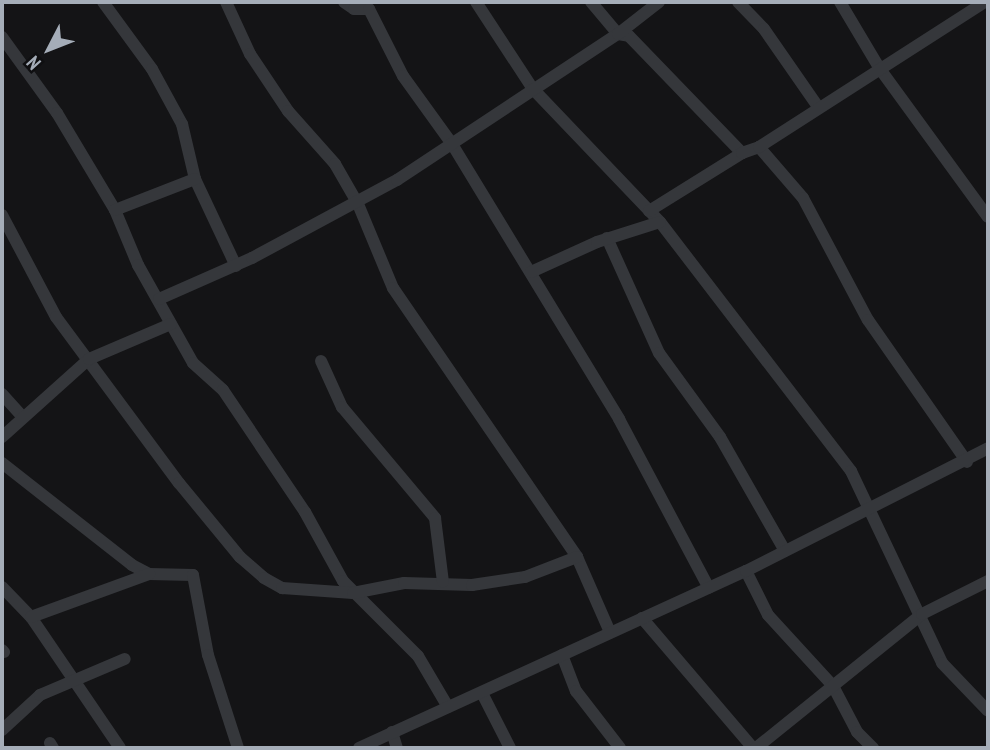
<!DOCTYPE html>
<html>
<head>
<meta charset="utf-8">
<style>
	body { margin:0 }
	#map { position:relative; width:990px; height:750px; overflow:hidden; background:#141416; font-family:"PT Sans Narrow",sans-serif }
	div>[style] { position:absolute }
	.minor>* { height:12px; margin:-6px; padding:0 6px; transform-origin:6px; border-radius:6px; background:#35373b }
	span { translate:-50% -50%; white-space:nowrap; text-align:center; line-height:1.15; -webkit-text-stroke:7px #0f0f11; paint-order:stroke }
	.frame { position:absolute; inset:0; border:4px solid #a5adb8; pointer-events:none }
	.north { position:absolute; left:14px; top:14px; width:70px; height:70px; -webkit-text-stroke:5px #0f0f11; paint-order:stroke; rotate:228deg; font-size:19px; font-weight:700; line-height:28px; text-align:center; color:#a5adb8 }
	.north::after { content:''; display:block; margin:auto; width:24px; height:32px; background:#a5adb8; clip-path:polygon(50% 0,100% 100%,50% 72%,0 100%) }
</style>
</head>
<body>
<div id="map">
	<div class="minor">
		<i style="left:103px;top:2px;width:83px;rotate:53.8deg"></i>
		<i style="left:152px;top:69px;width:63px;rotate:61.4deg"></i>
		<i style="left:182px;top:124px;width:57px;rotate:76.7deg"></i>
		<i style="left:195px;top:179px;width:96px;rotate:64.8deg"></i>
		<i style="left:226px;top:2px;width:57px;rotate:65.2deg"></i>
		<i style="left:250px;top:54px;width:69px;rotate:56.3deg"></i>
		<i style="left:288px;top:111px;width:71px;rotate:48.4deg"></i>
		<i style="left:335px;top:164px;width:46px;rotate:60.1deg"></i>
		<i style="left:358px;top:204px;width:91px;rotate:67.4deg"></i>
		<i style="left:393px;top:288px;width:326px;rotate:55.6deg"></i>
		<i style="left:577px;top:557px;width:82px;rotate:66.3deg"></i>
		<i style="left:344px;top:2px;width:12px;rotate:35deg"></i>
		<i style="left:354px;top:9px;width:15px"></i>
		<i style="left:369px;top:9px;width:75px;rotate:63.1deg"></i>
		<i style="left:403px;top:76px;width:84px;rotate:54.2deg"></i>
		<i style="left:452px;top:144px;width:322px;rotate:58.7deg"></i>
		<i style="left:619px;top:419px;width:191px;rotate:62deg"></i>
		<i style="left:476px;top:2px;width:104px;rotate:56.8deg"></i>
		<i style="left:533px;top:89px;width:184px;rotate:46.3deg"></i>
		<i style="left:660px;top:222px;width:314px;rotate:52.5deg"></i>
		<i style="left:851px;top:471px;width:212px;rotate:64.6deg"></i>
		<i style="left:942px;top:663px;width:66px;rotate:46.2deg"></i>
		<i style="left:591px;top:2px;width:42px;rotate:49.8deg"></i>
		<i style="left:618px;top:34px;width:11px;rotate:10deg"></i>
		<i style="left:629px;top:36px;width:163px;rotate:46deg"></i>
		<i style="left:738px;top:2px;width:37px;rotate:46deg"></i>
		<i style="left:764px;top:29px;width:96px;rotate:55.2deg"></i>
		<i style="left:840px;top:2px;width:78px;rotate:59.2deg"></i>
		<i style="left:880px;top:69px;width:183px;rotate:53.9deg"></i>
		<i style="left:2px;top:37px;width:94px;rotate:54.1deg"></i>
		<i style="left:57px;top:113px;width:113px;rotate:59.1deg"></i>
		<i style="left:115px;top:210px;width:60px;rotate:67.3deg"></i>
		<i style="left:138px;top:265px;width:112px;rotate:60.7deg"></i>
		<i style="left:193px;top:363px;width:40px;rotate:42deg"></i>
		<i style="left:223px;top:390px;width:147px;rotate:56.1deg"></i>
		<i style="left:305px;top:512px;width:79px;rotate:61.2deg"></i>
		<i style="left:343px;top:581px;width:106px;rotate:45deg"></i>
		<i style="left:418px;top:656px;width:59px;rotate:59.5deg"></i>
		<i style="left:759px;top:147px;width:67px;rotate:49.2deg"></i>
		<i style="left:803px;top:198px;width:138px;rotate:62deg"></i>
		<i style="left:868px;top:320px;width:173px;rotate:55.1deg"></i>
		<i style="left:115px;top:210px;width:86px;rotate:-21.2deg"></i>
		<i style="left:649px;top:211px;width:110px;rotate:-31.9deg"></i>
		<i style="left:742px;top:153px;width:18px;rotate:-19deg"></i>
		<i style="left:759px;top:147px;width:266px;rotate:-32.7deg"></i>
		<i style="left:2px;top:215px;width:115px;rotate:62.1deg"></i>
		<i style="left:56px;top:317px;width:207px;rotate:53.5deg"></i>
		<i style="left:179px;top:483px;width:96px;rotate:50.5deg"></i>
		<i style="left:240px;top:557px;width:32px;rotate:41deg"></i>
		<i style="left:264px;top:578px;width:21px;rotate:29deg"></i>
		<i style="left:282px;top:588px;width:71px;rotate:4deg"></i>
		<i style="left:353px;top:593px;width:52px;rotate:-11.1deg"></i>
		<i style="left:404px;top:583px;width:68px;rotate:1.7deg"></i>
		<i style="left:472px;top:585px;width:54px;rotate:-8.6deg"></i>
		<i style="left:525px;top:577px;width:56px;rotate:-21deg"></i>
		<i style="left:607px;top:238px;width:126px;rotate:65.7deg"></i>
		<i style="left:659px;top:353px;width:104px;rotate:54deg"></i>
		<i style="left:720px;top:437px;width:129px;rotate:60.3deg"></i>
		<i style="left:531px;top:272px;width:72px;rotate:-24.4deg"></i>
		<i style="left:597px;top:242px;width:66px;rotate:-17.6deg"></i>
		<i style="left:159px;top:299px;width:102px;rotate:-23.8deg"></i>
		<i style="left:252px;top:258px;width:165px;rotate:-28.3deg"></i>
		<i style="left:397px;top:180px;width:265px;rotate:-33.5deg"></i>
		<i style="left:618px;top:34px;width:52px;rotate:-38deg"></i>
		<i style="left:321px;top:361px;width:51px;rotate:65.5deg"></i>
		<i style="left:342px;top:407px;width:145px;rotate:50deg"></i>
		<i style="left:435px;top:518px;width:64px;rotate:82.9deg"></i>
		<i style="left:2px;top:394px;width:30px;rotate:48deg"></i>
		<i style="left:2px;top:437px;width:117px;rotate:-41.9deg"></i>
		<i style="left:89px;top:359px;width:89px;rotate:-23.1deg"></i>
		<i style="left:2px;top:463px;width:165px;rotate:38.1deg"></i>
		<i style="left:132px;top:565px;width:19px;rotate:28deg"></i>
		<i style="left:149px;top:574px;width:44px;rotate:1.3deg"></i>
		<i style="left:193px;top:575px;width:81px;rotate:79.4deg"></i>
		<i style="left:208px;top:655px;width:98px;rotate:72.1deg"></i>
		<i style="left:746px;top:571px;width:49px;rotate:63.4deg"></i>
		<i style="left:768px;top:615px;width:96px;rotate:47.5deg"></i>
		<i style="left:833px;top:686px;width:52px;rotate:62.4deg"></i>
		<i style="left:857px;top:732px;width:23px;rotate:45deg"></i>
		<i style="left:2px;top:587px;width:42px;rotate:46deg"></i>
		<i style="left:31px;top:617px;width:158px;rotate:55.8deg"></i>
		<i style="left:31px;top:617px;width:126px;rotate:-20deg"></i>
		<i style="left:642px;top:618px;width:171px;rotate:49.5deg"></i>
		<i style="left:2px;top:650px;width:3px;rotate:45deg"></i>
		<i style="left:562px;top:655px;width:39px;rotate:69deg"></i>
		<i style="left:576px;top:691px;width:72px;rotate:52.3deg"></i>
		<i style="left:482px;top:693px;width:62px;rotate:63deg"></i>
		<i style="left:2px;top:730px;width:52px;rotate:-42.6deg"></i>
		<i style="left:40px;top:695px;width:92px;rotate:-23deg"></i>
		<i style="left:392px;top:732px;width:17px;rotate:73deg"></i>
		<i style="left:50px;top:743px;width:6px;rotate:59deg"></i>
		<i style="left:359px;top:748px;width:426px;rotate:-24.6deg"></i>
		<i style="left:746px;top:571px;width:271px;rotate:-26.9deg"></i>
		<i style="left:756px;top:748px;width:213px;rotate:-38.9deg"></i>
		<i style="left:922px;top:614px;width:74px;rotate:-26.6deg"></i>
	</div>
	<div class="frame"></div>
	<div class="north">N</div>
</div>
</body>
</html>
